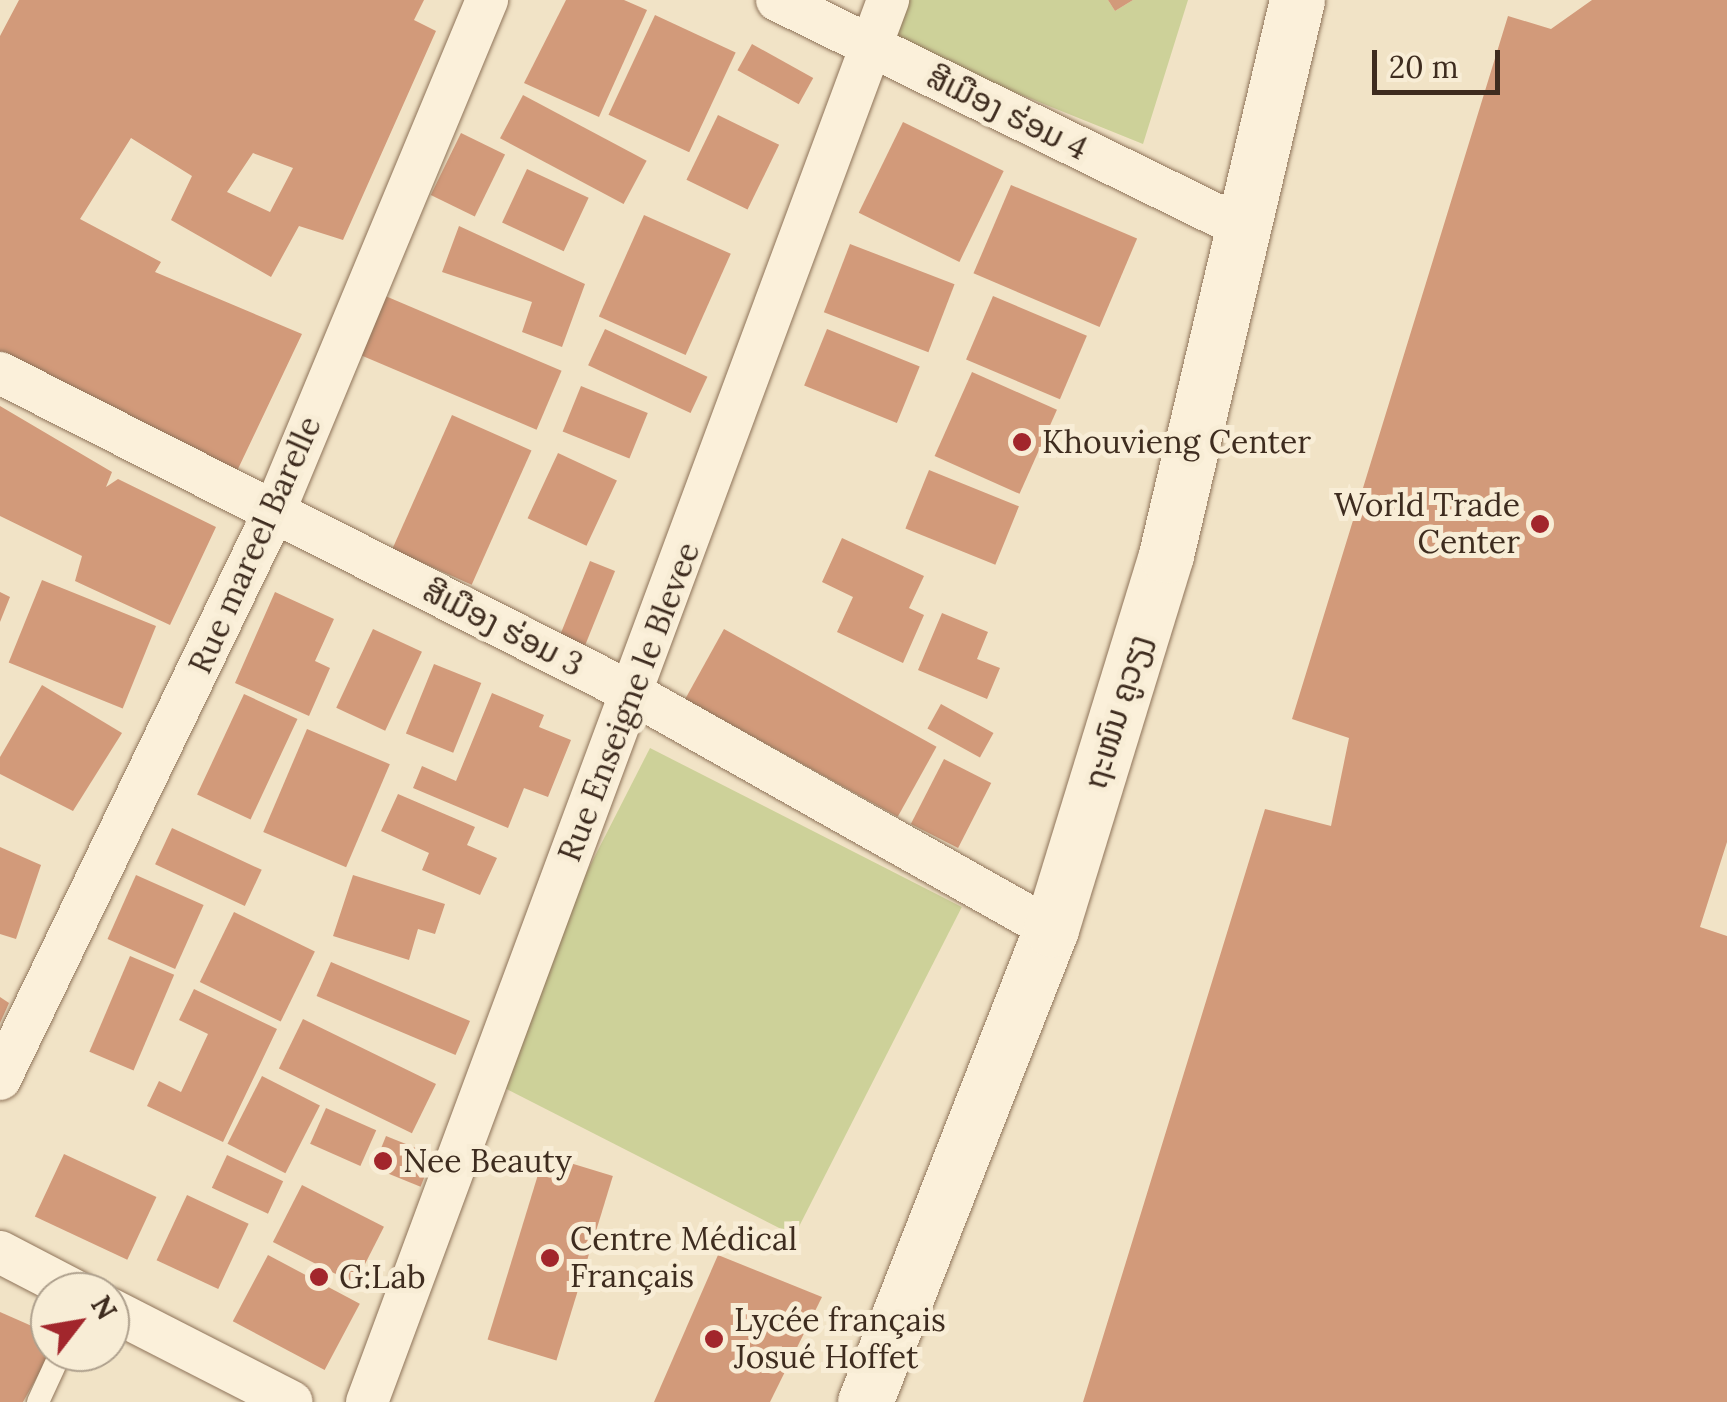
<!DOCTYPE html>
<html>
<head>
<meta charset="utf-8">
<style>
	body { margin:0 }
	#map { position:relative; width:1727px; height:1402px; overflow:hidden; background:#f1e3c6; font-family:Lora,"Noto Sans Lao",serif }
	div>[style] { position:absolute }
	.green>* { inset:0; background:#cdd199; transform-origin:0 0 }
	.building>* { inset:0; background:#d29a7a; transform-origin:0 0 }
	.roads { filter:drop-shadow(0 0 2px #8f745a) drop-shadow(0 0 2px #8f745a) }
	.lane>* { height:22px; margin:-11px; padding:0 11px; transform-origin:11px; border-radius:11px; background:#fbf0da }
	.street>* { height:42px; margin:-21px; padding:0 21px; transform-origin:21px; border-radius:21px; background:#fbf0da }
	.secondary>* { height:55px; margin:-27.5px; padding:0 27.5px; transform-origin:27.5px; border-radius:27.5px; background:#fbf0da }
	.dots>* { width:28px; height:28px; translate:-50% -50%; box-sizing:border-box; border:5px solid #f8edd6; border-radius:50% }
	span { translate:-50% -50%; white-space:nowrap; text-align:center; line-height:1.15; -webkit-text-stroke:10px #f8edd6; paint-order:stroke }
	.street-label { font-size:32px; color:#3e2c1f }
	.poi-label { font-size:32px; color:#3e2c1f }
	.left { translate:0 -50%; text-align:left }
	.right { translate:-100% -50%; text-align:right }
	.north { position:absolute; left:30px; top:1272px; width:100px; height:100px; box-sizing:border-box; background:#f8edd6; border:2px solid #aea08d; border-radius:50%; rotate:59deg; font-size:28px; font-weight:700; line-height:40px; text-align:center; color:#3e2c1f }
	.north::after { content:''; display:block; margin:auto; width:35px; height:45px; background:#a2262c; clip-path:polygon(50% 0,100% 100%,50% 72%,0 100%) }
	.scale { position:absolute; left:1372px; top:50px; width:128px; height:45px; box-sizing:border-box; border:5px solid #3e2c1f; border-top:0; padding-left:12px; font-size:30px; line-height:35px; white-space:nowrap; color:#3e2c1f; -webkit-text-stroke:8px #f8edd6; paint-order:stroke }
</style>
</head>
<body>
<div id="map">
	<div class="green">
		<i style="clip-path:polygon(905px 0,1108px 0,1115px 11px,1133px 0,1188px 0,1143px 144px,893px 43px)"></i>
		<i style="left:650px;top:748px;width:350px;height:369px;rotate:27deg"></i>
	</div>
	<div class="building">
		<i style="clip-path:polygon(evenodd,19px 0,424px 0,414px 20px,436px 31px,343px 240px,299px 226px,271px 277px,171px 220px,192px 176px,131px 138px,80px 219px,161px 262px,155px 272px,302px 334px,237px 471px,0 352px,0 36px,19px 0,253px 153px,293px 168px,270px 212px,227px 192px,253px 153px)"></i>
		<i style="clip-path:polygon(566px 0,624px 0,647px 10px,599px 117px,524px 83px)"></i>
		<i style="clip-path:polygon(1108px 0,1133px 0,1115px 11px)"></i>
		<i style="clip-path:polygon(1592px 0,1727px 0,1727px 842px,1700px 927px,1727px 936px,1727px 1402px,1083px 1402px,1265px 809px,1331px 826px,1349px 738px,1292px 719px,1508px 16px,1551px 29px)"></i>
		<i style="left:655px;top:15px;width:89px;height:110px;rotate:25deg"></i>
		<i style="left:752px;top:44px;width:70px;height:30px;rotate:29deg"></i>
		<i style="left:523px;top:95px;width:140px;height:49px;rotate:28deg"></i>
		<i style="left:718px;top:115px;width:68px;height:72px;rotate:26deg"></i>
		<i style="left:903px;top:122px;width:112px;height:101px;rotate:26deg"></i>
		<i style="left:461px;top:133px;width:49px;height:69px;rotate:26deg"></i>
		<i style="left:527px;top:169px;width:68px;height:59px;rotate:25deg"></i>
		<i style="left:1011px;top:185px;width:137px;height:96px;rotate:23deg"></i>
		<i style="left:644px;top:215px;width:95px;height:111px;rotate:24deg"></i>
		<i style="clip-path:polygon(459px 226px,585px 284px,562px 347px,522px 332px,532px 302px,442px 272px)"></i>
		<i style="left:850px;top:244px;width:112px;height:73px;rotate:21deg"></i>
		<i style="left:383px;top:295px;width:194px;height:64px;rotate:23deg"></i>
		<i style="left:993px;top:296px;width:102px;height:69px;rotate:23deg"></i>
		<i style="left:605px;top:329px;width:113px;height:40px;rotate:25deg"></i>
		<i style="left:827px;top:329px;width:100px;height:61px;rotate:22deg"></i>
		<i style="left:972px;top:372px;width:93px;height:92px;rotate:24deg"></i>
		<i style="left:581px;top:386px;width:72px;height:49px;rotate:22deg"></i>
		<i style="clip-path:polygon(0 406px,112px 472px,106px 487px,118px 479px,216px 527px,170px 625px,75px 581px,82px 556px,0 516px)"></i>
		<i style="left:452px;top:415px;width:87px;height:147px;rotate:24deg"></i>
		<i style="left:558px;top:453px;width:65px;height:72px;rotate:25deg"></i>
		<i style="left:929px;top:470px;width:97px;height:63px;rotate:22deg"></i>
		<i style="clip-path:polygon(842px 538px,924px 576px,909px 608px,924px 615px,903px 663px,837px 632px,853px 597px,822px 582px)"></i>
		<i style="left:590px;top:561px;width:27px;height:82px;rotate:22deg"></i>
		<i style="left:42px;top:580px;width:123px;height:89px;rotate:22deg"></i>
		<i style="clip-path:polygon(0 592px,10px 597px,0 622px)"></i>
		<i style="clip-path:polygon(275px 592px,334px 619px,315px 661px,330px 668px,309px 716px,235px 683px)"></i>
		<i style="clip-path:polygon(942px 613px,988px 632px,977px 659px,1000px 668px,987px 699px,918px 670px)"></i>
		<i style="left:373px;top:629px;width:54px;height:87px;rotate:25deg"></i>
		<i style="left:724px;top:629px;width:243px;height:80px;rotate:29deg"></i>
		<i style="left:434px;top:664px;width:51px;height:75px;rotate:22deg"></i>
		<i style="clip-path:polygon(42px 685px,122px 733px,73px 811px,0 774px,0 757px)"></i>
		<i style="clip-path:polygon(492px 693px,544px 715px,539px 727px,571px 740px,548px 797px,524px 788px,508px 828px,413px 788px,422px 766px,456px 781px)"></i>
		<i style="left:244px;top:694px;width:59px;height:111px;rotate:25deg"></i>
		<i style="left:941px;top:704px;width:60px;height:28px;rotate:29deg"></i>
		<i style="left:307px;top:729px;width:90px;height:112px;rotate:23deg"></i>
		<i style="left:944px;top:759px;width:53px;height:73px;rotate:27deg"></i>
		<i style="clip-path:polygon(398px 794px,475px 827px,467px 845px,497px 858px,480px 895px,422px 870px,429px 853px,381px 831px)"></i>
		<i style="left:172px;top:828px;width:99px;height:40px;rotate:25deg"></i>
		<i style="clip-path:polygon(0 847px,41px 865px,16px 939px,0 934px)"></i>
		<i style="left:136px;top:875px;width:74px;height:70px;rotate:24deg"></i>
		<i style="clip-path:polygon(353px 875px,445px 904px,435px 934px,418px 929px,409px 960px,333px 936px)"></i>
		<i style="left:234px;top:912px;width:90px;height:78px;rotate:26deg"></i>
		<i style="left:130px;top:956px;width:48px;height:104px;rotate:23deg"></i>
		<i style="left:331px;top:962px;width:151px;height:37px;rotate:23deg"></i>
		<i style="clip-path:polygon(194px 989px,277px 1029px,223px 1142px,147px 1106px,159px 1081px,181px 1092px,208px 1034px,179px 1020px)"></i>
		<i style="clip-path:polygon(0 997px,9px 1003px,0 1023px)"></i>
		<i style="left:303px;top:1019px;width:148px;height:55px;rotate:26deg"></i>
		<i style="left:262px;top:1076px;width:65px;height:76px;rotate:27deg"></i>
		<i style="left:326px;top:1108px;width:55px;height:39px;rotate:24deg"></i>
		<i style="left:386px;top:1136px;width:51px;height:34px;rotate:22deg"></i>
		<i style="left:64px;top:1154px;width:102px;height:69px;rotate:25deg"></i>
		<i style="left:227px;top:1155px;width:62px;height:36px;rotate:25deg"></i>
		<i style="left:544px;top:1155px;width:72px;height:193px;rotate:17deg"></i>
		<i style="left:302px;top:1185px;width:92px;height:64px;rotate:27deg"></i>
		<i style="left:187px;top:1195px;width:68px;height:72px;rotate:25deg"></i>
		<i style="left:268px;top:1255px;width:104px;height:75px;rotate:28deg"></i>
		<i style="clip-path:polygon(718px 1255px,822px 1297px,770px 1402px,654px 1402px)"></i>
		<i style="clip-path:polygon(0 1312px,50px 1334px,50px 1354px,23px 1402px,0 1402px)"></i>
	</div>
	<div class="roads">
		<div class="lane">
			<i style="left:38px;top:1402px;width:55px;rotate:-65.3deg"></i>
		</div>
		<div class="street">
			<i style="left:777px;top:0;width:512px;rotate:26.06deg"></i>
			<i style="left:0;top:373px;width:708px;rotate:26.85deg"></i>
			<i style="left:632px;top:693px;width:481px;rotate:29.4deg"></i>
			<i style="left:0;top:1079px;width:630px;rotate:-64.21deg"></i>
			<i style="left:274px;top:512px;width:555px;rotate:-67.41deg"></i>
			<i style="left:0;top:1252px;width:87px;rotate:27.5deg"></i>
			<i style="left:110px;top:1309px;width:204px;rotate:27.1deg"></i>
			<i style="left:367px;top:1402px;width:1496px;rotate:-69.61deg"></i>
		</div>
		<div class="secondary">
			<i style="left:865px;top:1402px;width:508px;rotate:-68.53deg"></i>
			<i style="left:1051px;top:929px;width:391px;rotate:-72.9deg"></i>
			<i style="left:1166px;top:555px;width:570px;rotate:-76.72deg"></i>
		</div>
	</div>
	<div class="dots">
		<i style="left:1022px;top:442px;background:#a2262c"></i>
		<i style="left:1540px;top:524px;background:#a2262c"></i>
		<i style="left:383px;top:1161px;background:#a2262c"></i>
		<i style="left:550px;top:1258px;background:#a2262c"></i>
		<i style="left:319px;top:1277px;background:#a2262c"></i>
		<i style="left:714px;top:1339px;background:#a2262c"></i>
	</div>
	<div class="street-label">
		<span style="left:1007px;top:113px;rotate:26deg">ສີເມືອງ ຮ່ອມ 4</span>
		<span style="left:255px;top:545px;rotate:-66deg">Rue mareel Barelle</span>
		<span style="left:503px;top:628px;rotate:27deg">ສີເມືອງ ຮ່ອມ 3</span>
		<span style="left:629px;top:702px;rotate:-69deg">Rue Enseigne le Blevee</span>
		<span style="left:1118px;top:712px;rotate:-73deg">ຖະໜົນ ຄູວຽງ</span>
	</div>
	<div class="poi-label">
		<span class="left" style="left:1042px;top:442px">Khouvieng Center</span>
		<span class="right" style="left:1520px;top:524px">World Trade<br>Center</span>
		<span class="left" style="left:403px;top:1161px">Nee Beauty</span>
		<span class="left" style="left:570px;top:1258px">Centre Médical<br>Français</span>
		<span class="left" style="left:339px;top:1277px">G:Lab</span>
		<span class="left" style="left:734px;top:1339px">Lycée français<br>Josué Hoffet</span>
	</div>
	<div class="north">N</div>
	<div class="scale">20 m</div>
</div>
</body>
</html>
